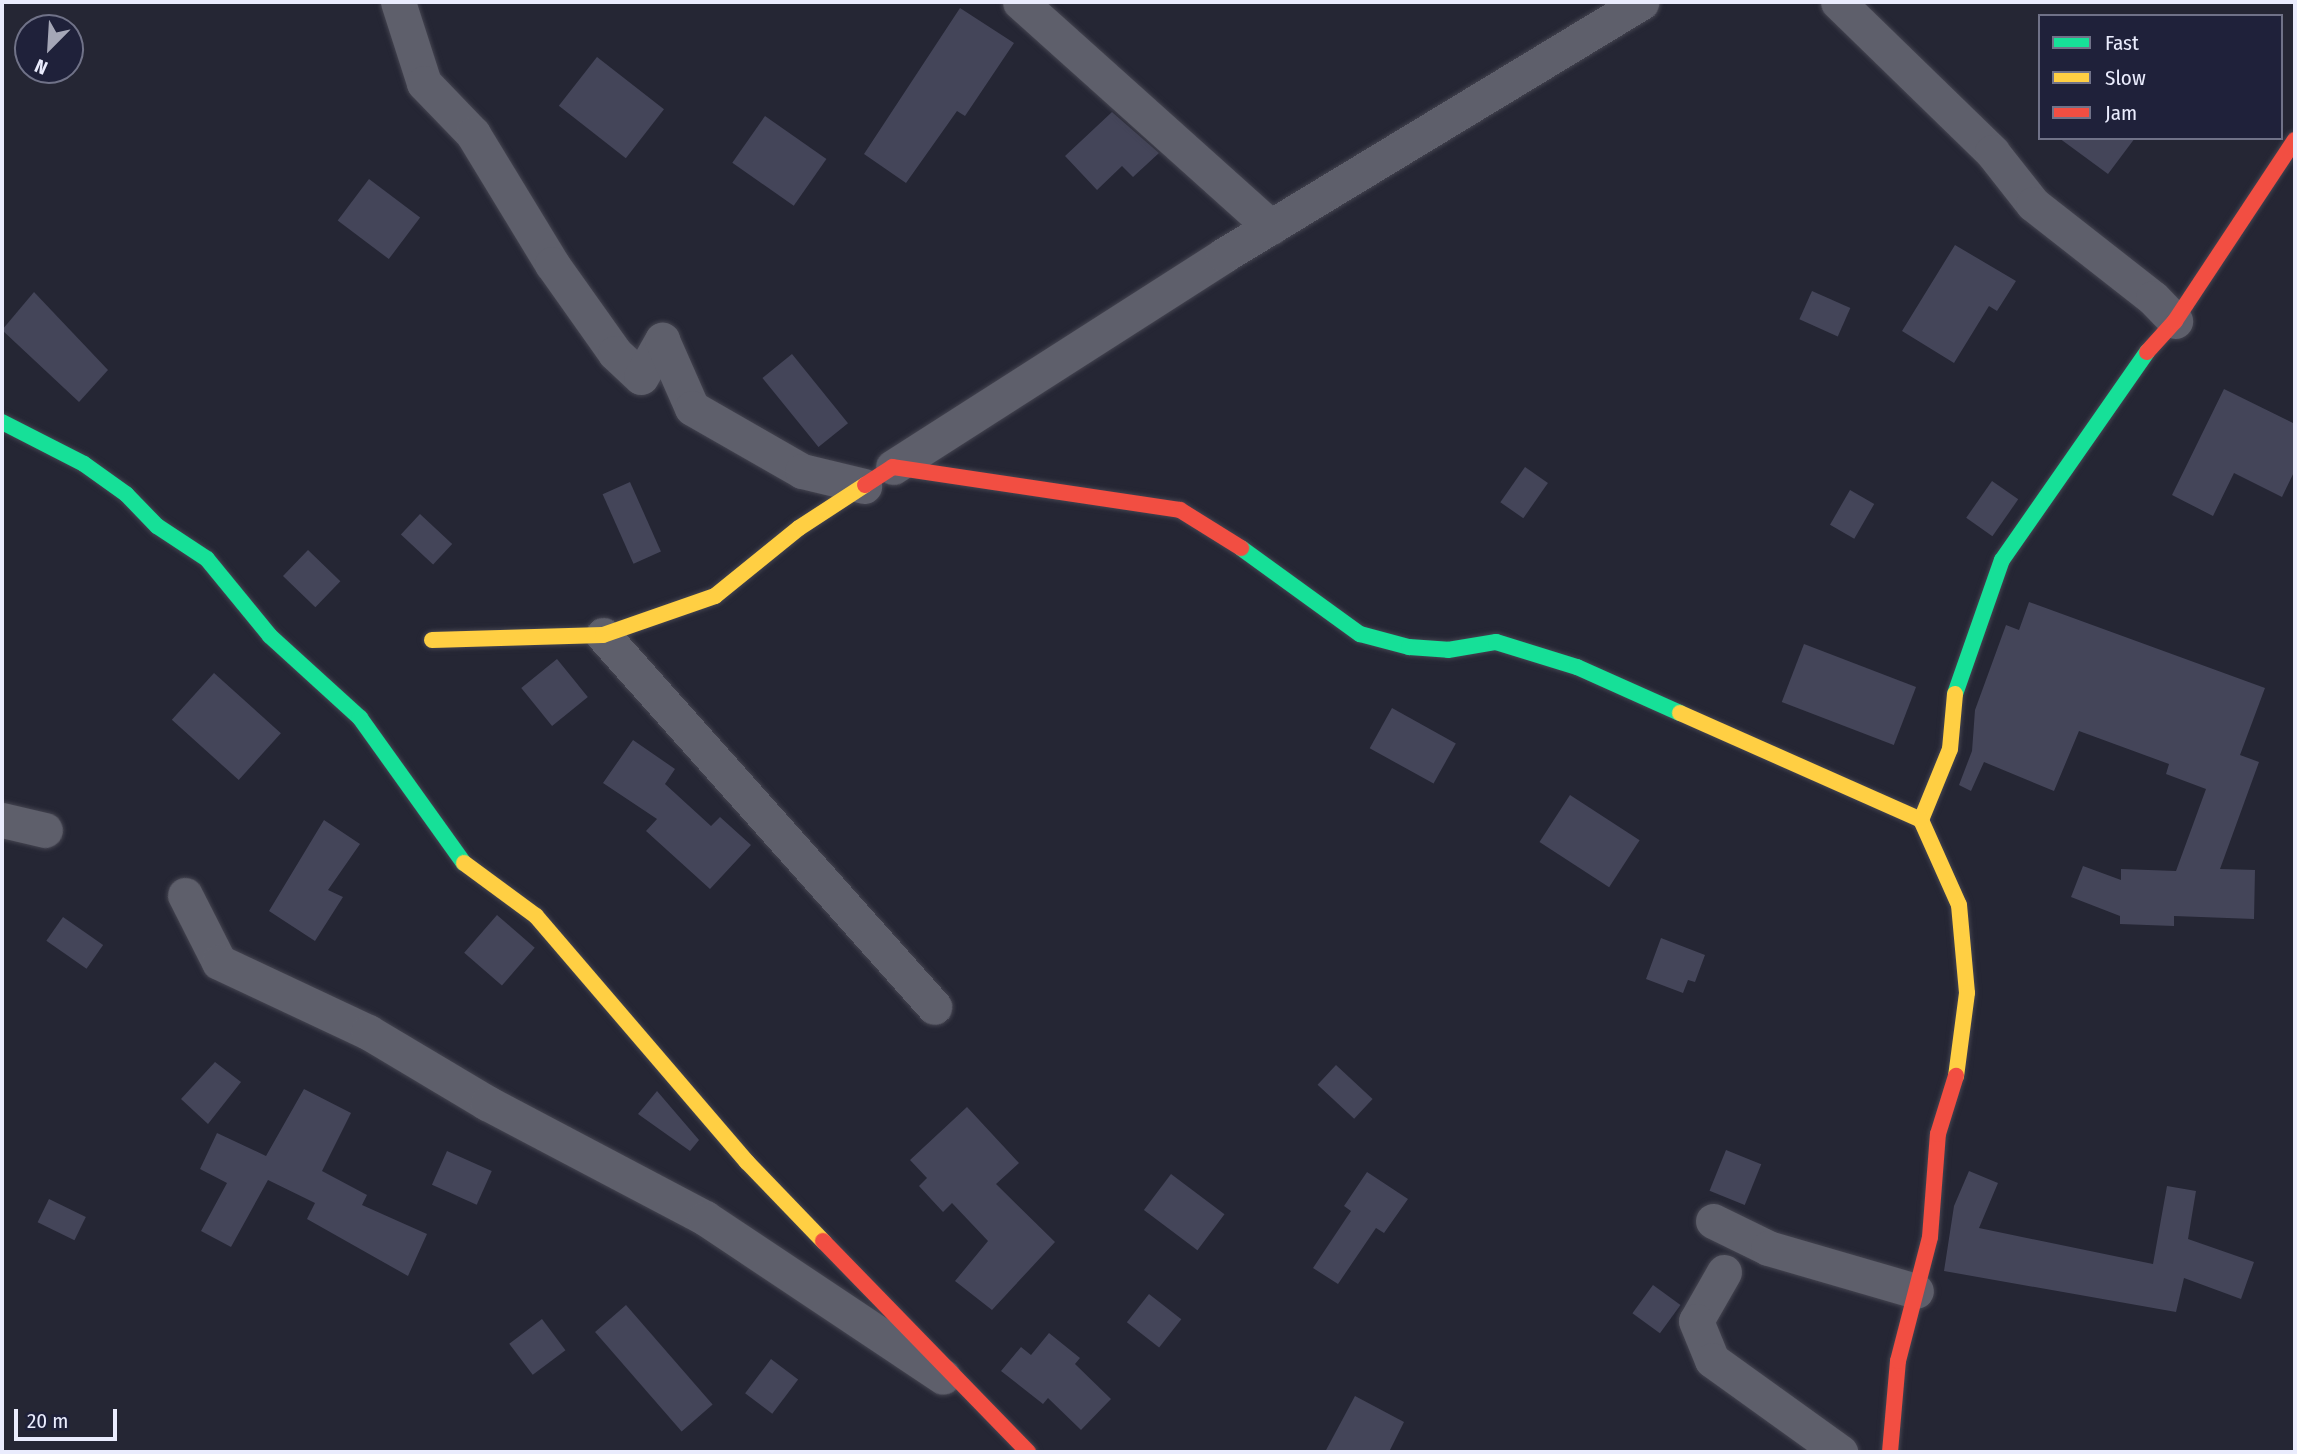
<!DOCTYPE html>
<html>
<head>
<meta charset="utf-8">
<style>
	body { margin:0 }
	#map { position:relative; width:2297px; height:1454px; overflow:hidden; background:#252634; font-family:"Fira Sans Condensed",sans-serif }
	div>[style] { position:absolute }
	.building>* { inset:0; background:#444559; transform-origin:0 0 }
	.roads { filter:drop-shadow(0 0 2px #444450) drop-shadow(0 0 2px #444450) }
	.street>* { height:35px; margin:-17.5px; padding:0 17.5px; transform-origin:17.5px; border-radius:17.5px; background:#5e5f6b }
	.fast>* { height:16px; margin:-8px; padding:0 8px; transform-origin:8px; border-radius:8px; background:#16e098 }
	.slow>* { height:16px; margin:-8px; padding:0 8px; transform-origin:8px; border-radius:8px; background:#ffcf43 }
	.jam>* { height:16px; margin:-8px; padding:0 8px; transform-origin:8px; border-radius:8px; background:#f24e42 }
	span { translate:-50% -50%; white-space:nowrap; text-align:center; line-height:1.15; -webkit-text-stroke:6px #1f213a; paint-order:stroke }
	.frame { position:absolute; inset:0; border:4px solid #eaecfd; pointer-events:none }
	.legend { position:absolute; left:2038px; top:14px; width:245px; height:126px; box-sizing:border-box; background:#1f213a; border:2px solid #707288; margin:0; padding:9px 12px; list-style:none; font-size:21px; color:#eaecfd }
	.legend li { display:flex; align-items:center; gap:14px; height:35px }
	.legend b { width:35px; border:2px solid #707288 }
	.north { position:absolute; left:14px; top:14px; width:70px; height:70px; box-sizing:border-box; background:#1f213a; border:2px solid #707288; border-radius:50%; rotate:204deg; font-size:19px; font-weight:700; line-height:28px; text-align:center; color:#eaecfd }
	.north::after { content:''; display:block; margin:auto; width:24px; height:32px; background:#a5a7b7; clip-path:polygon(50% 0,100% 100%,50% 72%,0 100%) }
	.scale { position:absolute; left:14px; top:1409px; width:103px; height:32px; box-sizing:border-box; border:4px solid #eaecfd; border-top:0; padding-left:9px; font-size:21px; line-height:24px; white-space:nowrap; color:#eaecfd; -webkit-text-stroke:5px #1f213a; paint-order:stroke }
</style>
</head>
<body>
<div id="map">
	<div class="building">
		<i style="clip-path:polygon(960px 8px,1014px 43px,965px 116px,957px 111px,906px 183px,864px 154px)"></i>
		<i style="left:597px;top:57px;width:85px;height:62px;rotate:38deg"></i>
		<i style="clip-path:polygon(1112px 112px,1159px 153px,1133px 177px,1122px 166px,1097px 190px,1065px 156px)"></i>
		<i style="left:765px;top:116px;width:75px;height:57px;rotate:35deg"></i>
		<i style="clip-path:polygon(2059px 138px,2135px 138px,2108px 174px)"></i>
		<i style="left:369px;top:179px;width:64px;height:52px;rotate:37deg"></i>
		<i style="clip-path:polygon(1955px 245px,2016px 281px,1997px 311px,1989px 306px,1954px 363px,1902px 331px)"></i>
		<i style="left:1812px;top:291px;width:42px;height:31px;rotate:24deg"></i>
		<i style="clip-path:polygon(34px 292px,108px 370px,79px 402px,2px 330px)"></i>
		<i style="left:792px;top:354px;width:89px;height:38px;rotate:51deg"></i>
		<i style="clip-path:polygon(2224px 389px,2295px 424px,2295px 470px,2282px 497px,2234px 473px,2213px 516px,2172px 495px)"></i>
		<i style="left:1525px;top:467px;width:28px;height:43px;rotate:35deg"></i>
		<i style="left:1992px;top:481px;width:32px;height:45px;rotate:35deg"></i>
		<i style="left:630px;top:482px;width:76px;height:30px;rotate:66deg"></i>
		<i style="left:1850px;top:490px;width:28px;height:40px;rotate:30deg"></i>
		<i style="left:420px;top:514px;width:44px;height:28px;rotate:43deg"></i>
		<i style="left:308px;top:550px;width:45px;height:36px;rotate:44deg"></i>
		<i style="clip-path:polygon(2029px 602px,2265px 688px,2240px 755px,2259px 762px,2220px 869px,2255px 870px,2254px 919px,2174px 916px,2174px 926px,2120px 924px,2120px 916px,2071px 897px,2083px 866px,2121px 880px,2121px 869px,2176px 871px,2206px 789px,2166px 774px,2169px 764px,2079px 731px,2054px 791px,1984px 762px,1971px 791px,1959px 785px,1972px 751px,1975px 710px,2006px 625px,2019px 630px)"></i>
		<i style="left:1804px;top:644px;width:120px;height:62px;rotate:21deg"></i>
		<i style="left:557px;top:659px;width:49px;height:46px;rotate:51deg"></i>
		<i style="left:214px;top:673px;width:90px;height:63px;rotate:42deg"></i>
		<i style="left:1392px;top:708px;width:73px;height:46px;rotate:29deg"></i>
		<i style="clip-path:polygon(633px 740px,675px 769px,665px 784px,711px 826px,720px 817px,751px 845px,710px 889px,646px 831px,657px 819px,603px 783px)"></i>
		<i style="left:1570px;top:795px;width:83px;height:56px;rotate:33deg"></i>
		<i style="clip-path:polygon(324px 820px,360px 844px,328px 890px,343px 897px,315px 941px,269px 911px)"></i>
		<i style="left:497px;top:915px;width:50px;height:50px;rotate:41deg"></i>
		<i style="left:63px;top:917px;width:49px;height:29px;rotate:35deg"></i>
		<i style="clip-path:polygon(1661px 938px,1705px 955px,1695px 982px,1688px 980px,1683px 993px,1646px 979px)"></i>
		<i style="clip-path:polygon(215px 1062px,241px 1082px,208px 1124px,181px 1099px)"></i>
		<i style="left:1336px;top:1065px;width:50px;height:27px;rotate:43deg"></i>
		<i style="clip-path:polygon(304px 1089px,351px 1113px,322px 1171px,367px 1195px,362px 1205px,427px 1234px,408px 1276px,307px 1219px,315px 1203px,268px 1180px,231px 1247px,201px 1231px,227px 1183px,200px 1169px,217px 1133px,266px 1156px)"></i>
		<i style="clip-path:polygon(657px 1091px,699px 1140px,690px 1151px,638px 1114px)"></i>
		<i style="clip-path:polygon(967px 1107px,1019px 1163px,996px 1184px,1055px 1242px,992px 1310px,955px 1281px,988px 1241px,952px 1203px,943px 1212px,919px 1186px,927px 1178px,910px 1160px)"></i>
		<i style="left:1726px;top:1150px;width:38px;height:44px;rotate:22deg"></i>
		<i style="left:447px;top:1151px;width:49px;height:37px;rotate:24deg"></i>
		<i style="clip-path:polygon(1969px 1171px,1998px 1183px,1979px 1228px,2153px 1264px,2167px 1186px,2196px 1191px,2188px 1239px,2254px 1262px,2241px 1299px,2184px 1278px,2176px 1312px,1944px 1271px,1954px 1206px)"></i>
		<i style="clip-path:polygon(1367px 1172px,1408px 1199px,1384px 1233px,1376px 1228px,1338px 1284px,1313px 1268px,1351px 1211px,1344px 1206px)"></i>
		<i style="left:1171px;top:1174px;width:67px;height:45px;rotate:37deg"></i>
		<i style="left:49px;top:1199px;width:41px;height:26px;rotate:26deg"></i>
		<i style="left:1653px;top:1285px;width:34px;height:35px;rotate:36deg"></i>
		<i style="left:1149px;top:1294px;width:41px;height:36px;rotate:38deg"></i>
		<i style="left:626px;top:1305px;width:132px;height:41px;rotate:49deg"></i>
		<i style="left:542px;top:1319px;width:39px;height:41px;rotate:53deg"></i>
		<i style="clip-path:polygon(1049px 1333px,1080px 1358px,1075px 1364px,1111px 1399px,1081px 1430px,1048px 1398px,1043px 1404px,1001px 1371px,1021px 1347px,1031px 1355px)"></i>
		<i style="left:771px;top:1359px;width:34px;height:43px;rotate:37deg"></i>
		<i style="clip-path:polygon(1355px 1396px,1404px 1422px,1389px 1452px,1325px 1452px)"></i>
	</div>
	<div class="roads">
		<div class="street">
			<i style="left:398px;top:2px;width:85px;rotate:72.2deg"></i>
			<i style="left:424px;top:83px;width:71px;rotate:46.1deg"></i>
			<i style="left:473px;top:134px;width:152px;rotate:58.7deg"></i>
			<i style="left:552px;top:264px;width:109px;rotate:54.7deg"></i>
			<i style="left:615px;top:353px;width:35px;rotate:43deg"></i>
			<i style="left:641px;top:377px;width:43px;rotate:-60.4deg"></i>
			<i style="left:1020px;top:2px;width:337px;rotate:41.9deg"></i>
			<i style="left:1838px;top:2px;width:215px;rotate:44.2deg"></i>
			<i style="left:1992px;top:152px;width:66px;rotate:51.7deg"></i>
			<i style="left:2033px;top:204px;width:152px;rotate:38.1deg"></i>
			<i style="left:2153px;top:298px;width:32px;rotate:46deg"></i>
			<i style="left:662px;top:340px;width:74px;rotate:66.2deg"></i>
			<i style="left:692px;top:408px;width:127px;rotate:29.8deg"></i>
			<i style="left:802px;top:471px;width:64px;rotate:13.6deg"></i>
			<i style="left:893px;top:467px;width:393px;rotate:-32.6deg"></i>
			<i style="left:1224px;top:255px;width:488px;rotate:-31.2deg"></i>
			<i style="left:603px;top:635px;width:498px;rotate:48.3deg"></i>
			<i style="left:2px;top:820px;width:44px;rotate:13.1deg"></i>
			<i style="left:185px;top:895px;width:75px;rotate:63.1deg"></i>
			<i style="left:219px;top:962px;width:165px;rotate:25.2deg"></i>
			<i style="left:368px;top:1032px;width:139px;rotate:30.8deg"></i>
			<i style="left:487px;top:1103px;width:246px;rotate:27.8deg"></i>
			<i style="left:705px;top:1218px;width:286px;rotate:33.7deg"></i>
			<i style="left:1713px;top:1221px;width:61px;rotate:26.1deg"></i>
			<i style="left:1768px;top:1248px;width:154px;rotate:16.2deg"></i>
			<i style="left:1724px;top:1272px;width:56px;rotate:119.7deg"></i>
			<i style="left:1696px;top:1321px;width:42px;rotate:67.7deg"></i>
			<i style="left:1712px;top:1360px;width:158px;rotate:35.7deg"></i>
		</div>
		<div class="fast">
			<i style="left:2px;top:422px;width:92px;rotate:27.1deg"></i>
			<i style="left:84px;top:464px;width:52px;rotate:35.5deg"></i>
			<i style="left:126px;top:494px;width:45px;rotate:45.9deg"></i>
			<i style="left:157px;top:526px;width:60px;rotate:33.4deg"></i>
			<i style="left:207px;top:559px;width:99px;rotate:50.7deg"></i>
			<i style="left:270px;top:636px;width:122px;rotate:42.3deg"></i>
			<i style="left:360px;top:718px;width:178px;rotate:54.4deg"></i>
			<i style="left:1241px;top:548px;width:147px;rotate:35.9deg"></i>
			<i style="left:1360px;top:634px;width:51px;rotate:14.9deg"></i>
			<i style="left:1409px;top:647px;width:39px;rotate:4deg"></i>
			<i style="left:1448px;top:650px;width:49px;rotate:-9.5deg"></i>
			<i style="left:1496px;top:642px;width:85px;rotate:17.2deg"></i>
			<i style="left:1577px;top:667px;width:113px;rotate:24.1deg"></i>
			<i style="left:1955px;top:694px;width:142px;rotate:-70.7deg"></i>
			<i style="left:2002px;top:560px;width:254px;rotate:-55.1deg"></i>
		</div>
		<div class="slow">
			<i style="left:432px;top:640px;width:171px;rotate:-1.7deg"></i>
			<i style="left:603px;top:635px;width:119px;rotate:-19.2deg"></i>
			<i style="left:715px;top:596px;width:108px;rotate:-39deg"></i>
			<i style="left:799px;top:528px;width:79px;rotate:-33.1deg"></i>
			<i style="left:1955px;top:694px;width:55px;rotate:95.2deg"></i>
			<i style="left:1950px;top:749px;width:77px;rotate:112.2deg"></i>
			<i style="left:1921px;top:820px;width:93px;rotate:65.9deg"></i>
			<i style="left:1959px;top:905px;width:88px;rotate:84.8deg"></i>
			<i style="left:1967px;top:993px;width:84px;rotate:97.5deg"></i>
			<i style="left:1680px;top:713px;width:264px;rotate:23.9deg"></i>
			<i style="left:464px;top:863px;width:89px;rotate:36.4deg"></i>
			<i style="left:536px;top:916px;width:324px;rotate:49.4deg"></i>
			<i style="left:747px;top:1162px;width:110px;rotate:46.1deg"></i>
		</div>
		<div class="jam">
			<i style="left:2147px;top:352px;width:42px;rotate:-47.9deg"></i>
			<i style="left:2175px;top:321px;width:217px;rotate:-56.5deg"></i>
			<i style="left:865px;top:485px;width:33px;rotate:-33deg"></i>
			<i style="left:893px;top:467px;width:290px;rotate:8.5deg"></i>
			<i style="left:1180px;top:510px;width:72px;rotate:31.9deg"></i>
			<i style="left:823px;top:1241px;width:294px;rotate:45.8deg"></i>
			<i style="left:1890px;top:1452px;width:91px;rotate:-85deg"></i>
			<i style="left:1898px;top:1361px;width:128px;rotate:-75.5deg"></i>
			<i style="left:1930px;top:1237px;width:103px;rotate:-85.6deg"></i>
			<i style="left:1938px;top:1134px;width:61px;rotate:-72.8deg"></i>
		</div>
	</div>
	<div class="frame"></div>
	<ul class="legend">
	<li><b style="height:9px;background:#16e098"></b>Fast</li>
	<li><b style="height:9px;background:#ffcf43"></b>Slow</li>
	<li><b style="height:9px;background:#f24e42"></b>Jam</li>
	</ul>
	<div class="north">N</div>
	<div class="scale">20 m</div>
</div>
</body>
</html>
